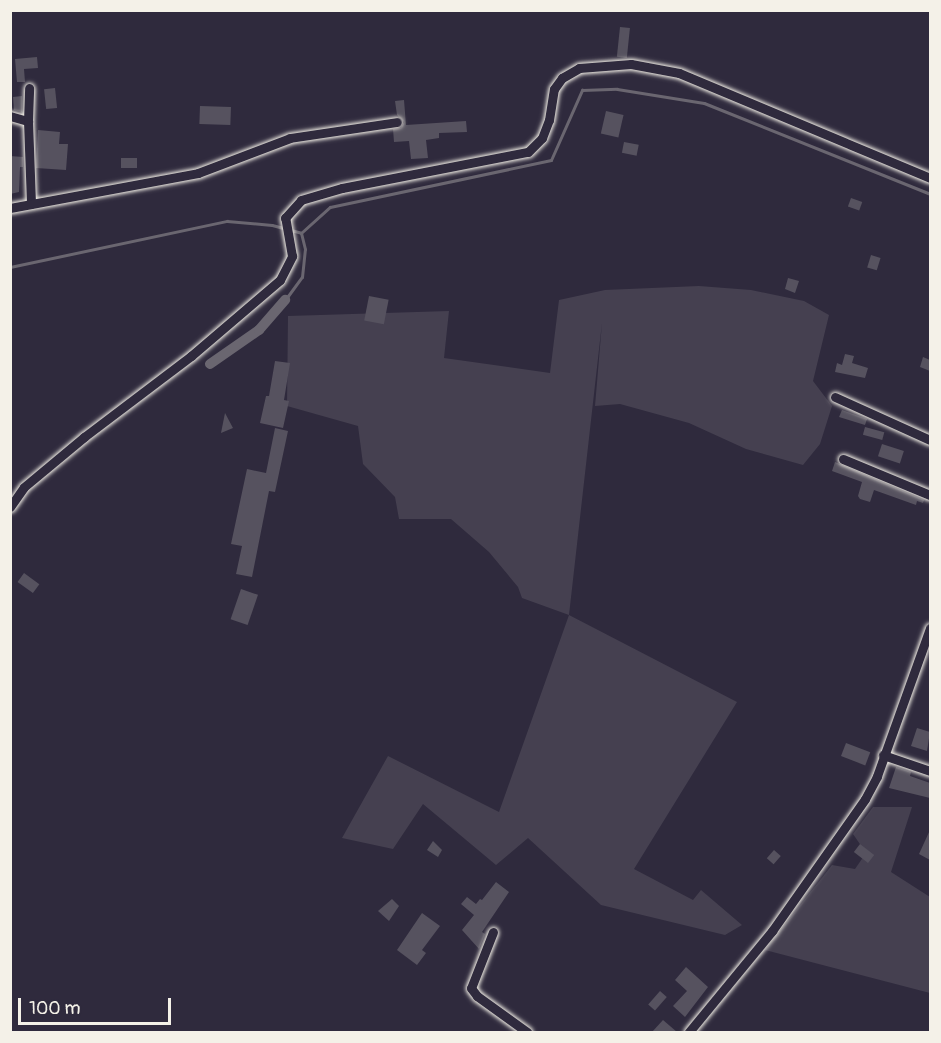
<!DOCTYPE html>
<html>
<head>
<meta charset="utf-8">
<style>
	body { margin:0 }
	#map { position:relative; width:941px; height:1043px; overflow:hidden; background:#2f2a3d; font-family:Pangolin,sans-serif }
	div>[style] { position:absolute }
	.green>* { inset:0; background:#454050 }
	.stream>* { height:3px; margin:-1.5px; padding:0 1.5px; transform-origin:1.5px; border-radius:1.5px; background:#6a6670 }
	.canal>* { height:10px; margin:-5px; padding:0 5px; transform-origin:5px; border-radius:5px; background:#6a6670 }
	.building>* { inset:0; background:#56525f; transform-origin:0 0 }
	.roads { filter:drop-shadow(0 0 2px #f4f1e8) drop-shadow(0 0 2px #f4f1e8) }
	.minor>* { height:9px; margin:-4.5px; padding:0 4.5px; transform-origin:4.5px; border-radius:4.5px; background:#2f2a3d }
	span { translate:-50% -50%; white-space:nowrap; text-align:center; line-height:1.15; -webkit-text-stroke:4.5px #2f2a3d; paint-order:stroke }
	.frame { position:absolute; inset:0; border:12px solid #f4f1e8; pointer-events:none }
	.scale { position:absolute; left:18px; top:998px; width:153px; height:27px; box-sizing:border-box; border:3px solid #f4f1e8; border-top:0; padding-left:8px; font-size:18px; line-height:21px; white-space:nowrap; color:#f4f1e8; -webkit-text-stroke:4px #2f2a3d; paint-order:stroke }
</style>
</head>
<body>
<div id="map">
	<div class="green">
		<i style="clip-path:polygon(699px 286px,751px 290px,804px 301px,829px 315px,813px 381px,832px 406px,820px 444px,803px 465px,746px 449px,689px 423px,620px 404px,595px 406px,602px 323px,569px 615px,737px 702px,634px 869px,693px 900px,701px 890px,742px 925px,725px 935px,601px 905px,528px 838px,496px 865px,423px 804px,393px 849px,342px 838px,388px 756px,499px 812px,569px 615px,522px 598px,518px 587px,489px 552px,451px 519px,399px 519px,395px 497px,363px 464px,358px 426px,287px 406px,288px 316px,449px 311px,444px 358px,550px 373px,559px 300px,605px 290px)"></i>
		<i style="clip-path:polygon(873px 807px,912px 807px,891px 872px,930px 897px,930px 993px,765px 950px,832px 865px,855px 869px,866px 853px,853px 834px)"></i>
	</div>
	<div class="stream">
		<i style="left:10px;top:267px;width:222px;rotate:-12deg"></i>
		<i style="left:227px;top:221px;width:45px;rotate:5.1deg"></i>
		<i style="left:272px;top:225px;width:30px;rotate:15deg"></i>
		<i style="left:285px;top:300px;width:29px;rotate:-54deg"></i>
		<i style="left:302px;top:277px;width:28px;rotate:-84deg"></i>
		<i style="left:305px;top:249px;width:16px;rotate:-104deg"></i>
		<i style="left:301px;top:233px;width:39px;rotate:-42deg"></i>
		<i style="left:330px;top:207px;width:226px;rotate:-12deg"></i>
		<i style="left:551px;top:160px;width:77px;rotate:-66.1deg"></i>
		<i style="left:582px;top:90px;width:35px;rotate:-2deg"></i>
		<i style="left:617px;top:89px;width:88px;rotate:9.1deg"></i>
		<i style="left:704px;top:103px;width:244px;rotate:21.9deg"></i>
	</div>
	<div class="canal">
		<i style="left:210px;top:364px;width:60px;rotate:-34.8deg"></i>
		<i style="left:259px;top:330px;width:40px;rotate:-49deg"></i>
	</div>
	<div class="building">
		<i style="left:620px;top:27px;width:10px;height:30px;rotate:6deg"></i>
		<i style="clip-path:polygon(37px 57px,38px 68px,24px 69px,25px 82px,17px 82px,15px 59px)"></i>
		<i style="left:55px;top:88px;width:20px;height:11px;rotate:84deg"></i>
		<i style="clip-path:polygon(22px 96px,22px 112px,14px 110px,13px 97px)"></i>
		<i style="clip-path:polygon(404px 100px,406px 125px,466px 121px,467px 132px,439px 133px,439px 138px,426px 140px,428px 158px,411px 159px,409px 141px,394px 142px,393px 129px,401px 128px,404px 122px,397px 115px,395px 101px)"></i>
		<i style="left:200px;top:106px;width:31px;height:18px;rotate:2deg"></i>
		<i style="left:606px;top:111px;width:18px;height:23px;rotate:13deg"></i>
		<i style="clip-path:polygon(38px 130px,60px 132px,59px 144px,68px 144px,66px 170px,36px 168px)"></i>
		<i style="left:624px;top:142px;width:15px;height:11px;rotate:11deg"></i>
		<i style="clip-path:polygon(10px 156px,23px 157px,23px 167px,20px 167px,19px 192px,10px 194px)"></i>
		<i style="left:137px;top:158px;width:10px;height:16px;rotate:90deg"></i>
		<i style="left:851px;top:198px;width:12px;height:9px;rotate:20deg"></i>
		<i style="left:871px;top:255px;width:10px;height:13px;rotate:17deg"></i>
		<i style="clip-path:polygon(788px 278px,799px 281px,795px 293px,785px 289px)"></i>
		<i style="left:369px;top:296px;width:20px;height:25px;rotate:11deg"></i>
		<i style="clip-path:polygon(845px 354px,854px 356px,852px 363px,868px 368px,865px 378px,835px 372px,837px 363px,842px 365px)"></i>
		<i style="clip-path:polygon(923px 357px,930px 360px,930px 371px,920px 367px)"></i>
		<i style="clip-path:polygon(275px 361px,290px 363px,284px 400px,289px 401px,283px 428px,260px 423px,266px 396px,269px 396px)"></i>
		<i style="clip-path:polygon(842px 410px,867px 419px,865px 425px,839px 417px)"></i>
		<i style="clip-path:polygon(225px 413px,233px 428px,221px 433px)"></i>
		<i style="left:865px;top:427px;width:20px;height:8px;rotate:15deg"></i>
		<i style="clip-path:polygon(275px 428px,288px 431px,275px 492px,269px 491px,252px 577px,236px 574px,242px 546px,231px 544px,247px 469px,266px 473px)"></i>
		<i style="left:882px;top:444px;width:23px;height:13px;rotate:18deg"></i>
		<i style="clip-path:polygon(835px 462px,924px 500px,923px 503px,917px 501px,916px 505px,874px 490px,870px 502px,860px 499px,858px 496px,862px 482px,832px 471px)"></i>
		<i style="left:24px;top:573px;width:19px;height:11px;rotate:36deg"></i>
		<i style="left:241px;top:589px;width:18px;height:32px;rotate:19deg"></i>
		<i style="clip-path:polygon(917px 728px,930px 732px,927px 751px,911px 746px)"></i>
		<i style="left:846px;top:743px;width:26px;height:14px;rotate:21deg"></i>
		<i style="clip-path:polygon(896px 767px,911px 772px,910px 776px,930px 783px,930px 798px,889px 788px)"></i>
		<i style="clip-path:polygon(930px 830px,930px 860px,919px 854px)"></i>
		<i style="clip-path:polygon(433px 841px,442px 850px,438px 857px,427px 850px)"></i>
		<i style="left:860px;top:844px;width:18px;height:10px;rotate:38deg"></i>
		<i style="left:774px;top:850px;width:9px;height:11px;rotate:41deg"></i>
		<i style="clip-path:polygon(496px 882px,509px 892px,482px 932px,485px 934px,479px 949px,462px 930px,474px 915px,461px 904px,467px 897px,476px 904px,480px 899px,482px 900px)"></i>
		<i style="clip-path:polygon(392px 899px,399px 906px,389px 921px,378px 911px)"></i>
		<i style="clip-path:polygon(422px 913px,440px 926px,422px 950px,426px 953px,417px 965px,397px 950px)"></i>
		<i style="clip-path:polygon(686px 967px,708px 987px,685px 1017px,673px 1006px,687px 991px,675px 980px)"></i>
		<i style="left:660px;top:991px;width:9px;height:18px;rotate:41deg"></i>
		<i style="clip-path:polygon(663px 1020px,677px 1032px,652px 1032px)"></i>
	</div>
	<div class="roads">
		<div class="minor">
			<i style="left:10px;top:116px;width:19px;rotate:16deg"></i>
			<i style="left:28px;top:121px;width:83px;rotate:87.9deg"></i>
			<i style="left:28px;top:121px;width:33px;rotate:-88deg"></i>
			<i style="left:10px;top:208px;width:191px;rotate:-10.5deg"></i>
			<i style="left:198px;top:173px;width:98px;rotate:-20.8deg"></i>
			<i style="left:290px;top:138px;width:108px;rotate:-8.5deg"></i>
			<i style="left:835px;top:397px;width:104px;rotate:24.4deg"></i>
			<i style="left:843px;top:459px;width:94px;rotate:22.5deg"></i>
			<i style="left:10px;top:507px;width:24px;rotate:-55deg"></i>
			<i style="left:24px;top:487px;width:78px;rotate:-39.8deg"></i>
			<i style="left:84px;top:437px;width:134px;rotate:-37.1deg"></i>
			<i style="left:191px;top:356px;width:117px;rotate:-40.5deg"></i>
			<i style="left:280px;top:280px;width:27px;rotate:-63deg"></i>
			<i style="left:292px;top:256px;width:39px;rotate:-100deg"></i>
			<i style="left:285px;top:218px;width:24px;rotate:-48deg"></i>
			<i style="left:301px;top:200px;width:43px;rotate:-16.3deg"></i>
			<i style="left:342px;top:188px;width:189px;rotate:-11deg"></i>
			<i style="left:528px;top:152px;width:20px;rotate:-45deg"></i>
			<i style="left:542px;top:138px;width:19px;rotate:-69deg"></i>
			<i style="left:549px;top:120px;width:31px;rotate:-81deg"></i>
			<i style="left:554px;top:89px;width:14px;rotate:-54deg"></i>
			<i style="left:562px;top:78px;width:20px;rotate:-30deg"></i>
			<i style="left:579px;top:68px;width:52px;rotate:-4.4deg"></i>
			<i style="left:631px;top:64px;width:49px;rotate:10.6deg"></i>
			<i style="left:679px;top:73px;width:272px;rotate:22.7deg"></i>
			<i style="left:883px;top:755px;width:50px;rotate:18.8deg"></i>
			<i style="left:493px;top:932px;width:60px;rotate:111.4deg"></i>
			<i style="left:471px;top:988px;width:10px;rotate:53deg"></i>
			<i style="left:477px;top:996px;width:62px;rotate:35.8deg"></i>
			<i style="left:689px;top:1032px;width:131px;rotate:-50.6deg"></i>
			<i style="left:772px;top:931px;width:161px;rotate:-54.8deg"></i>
			<i style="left:865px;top:799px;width:26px;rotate:-62deg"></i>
			<i style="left:877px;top:776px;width:157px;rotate:-70.3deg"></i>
		</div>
	</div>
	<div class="frame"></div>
	<div class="scale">100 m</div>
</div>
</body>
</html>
